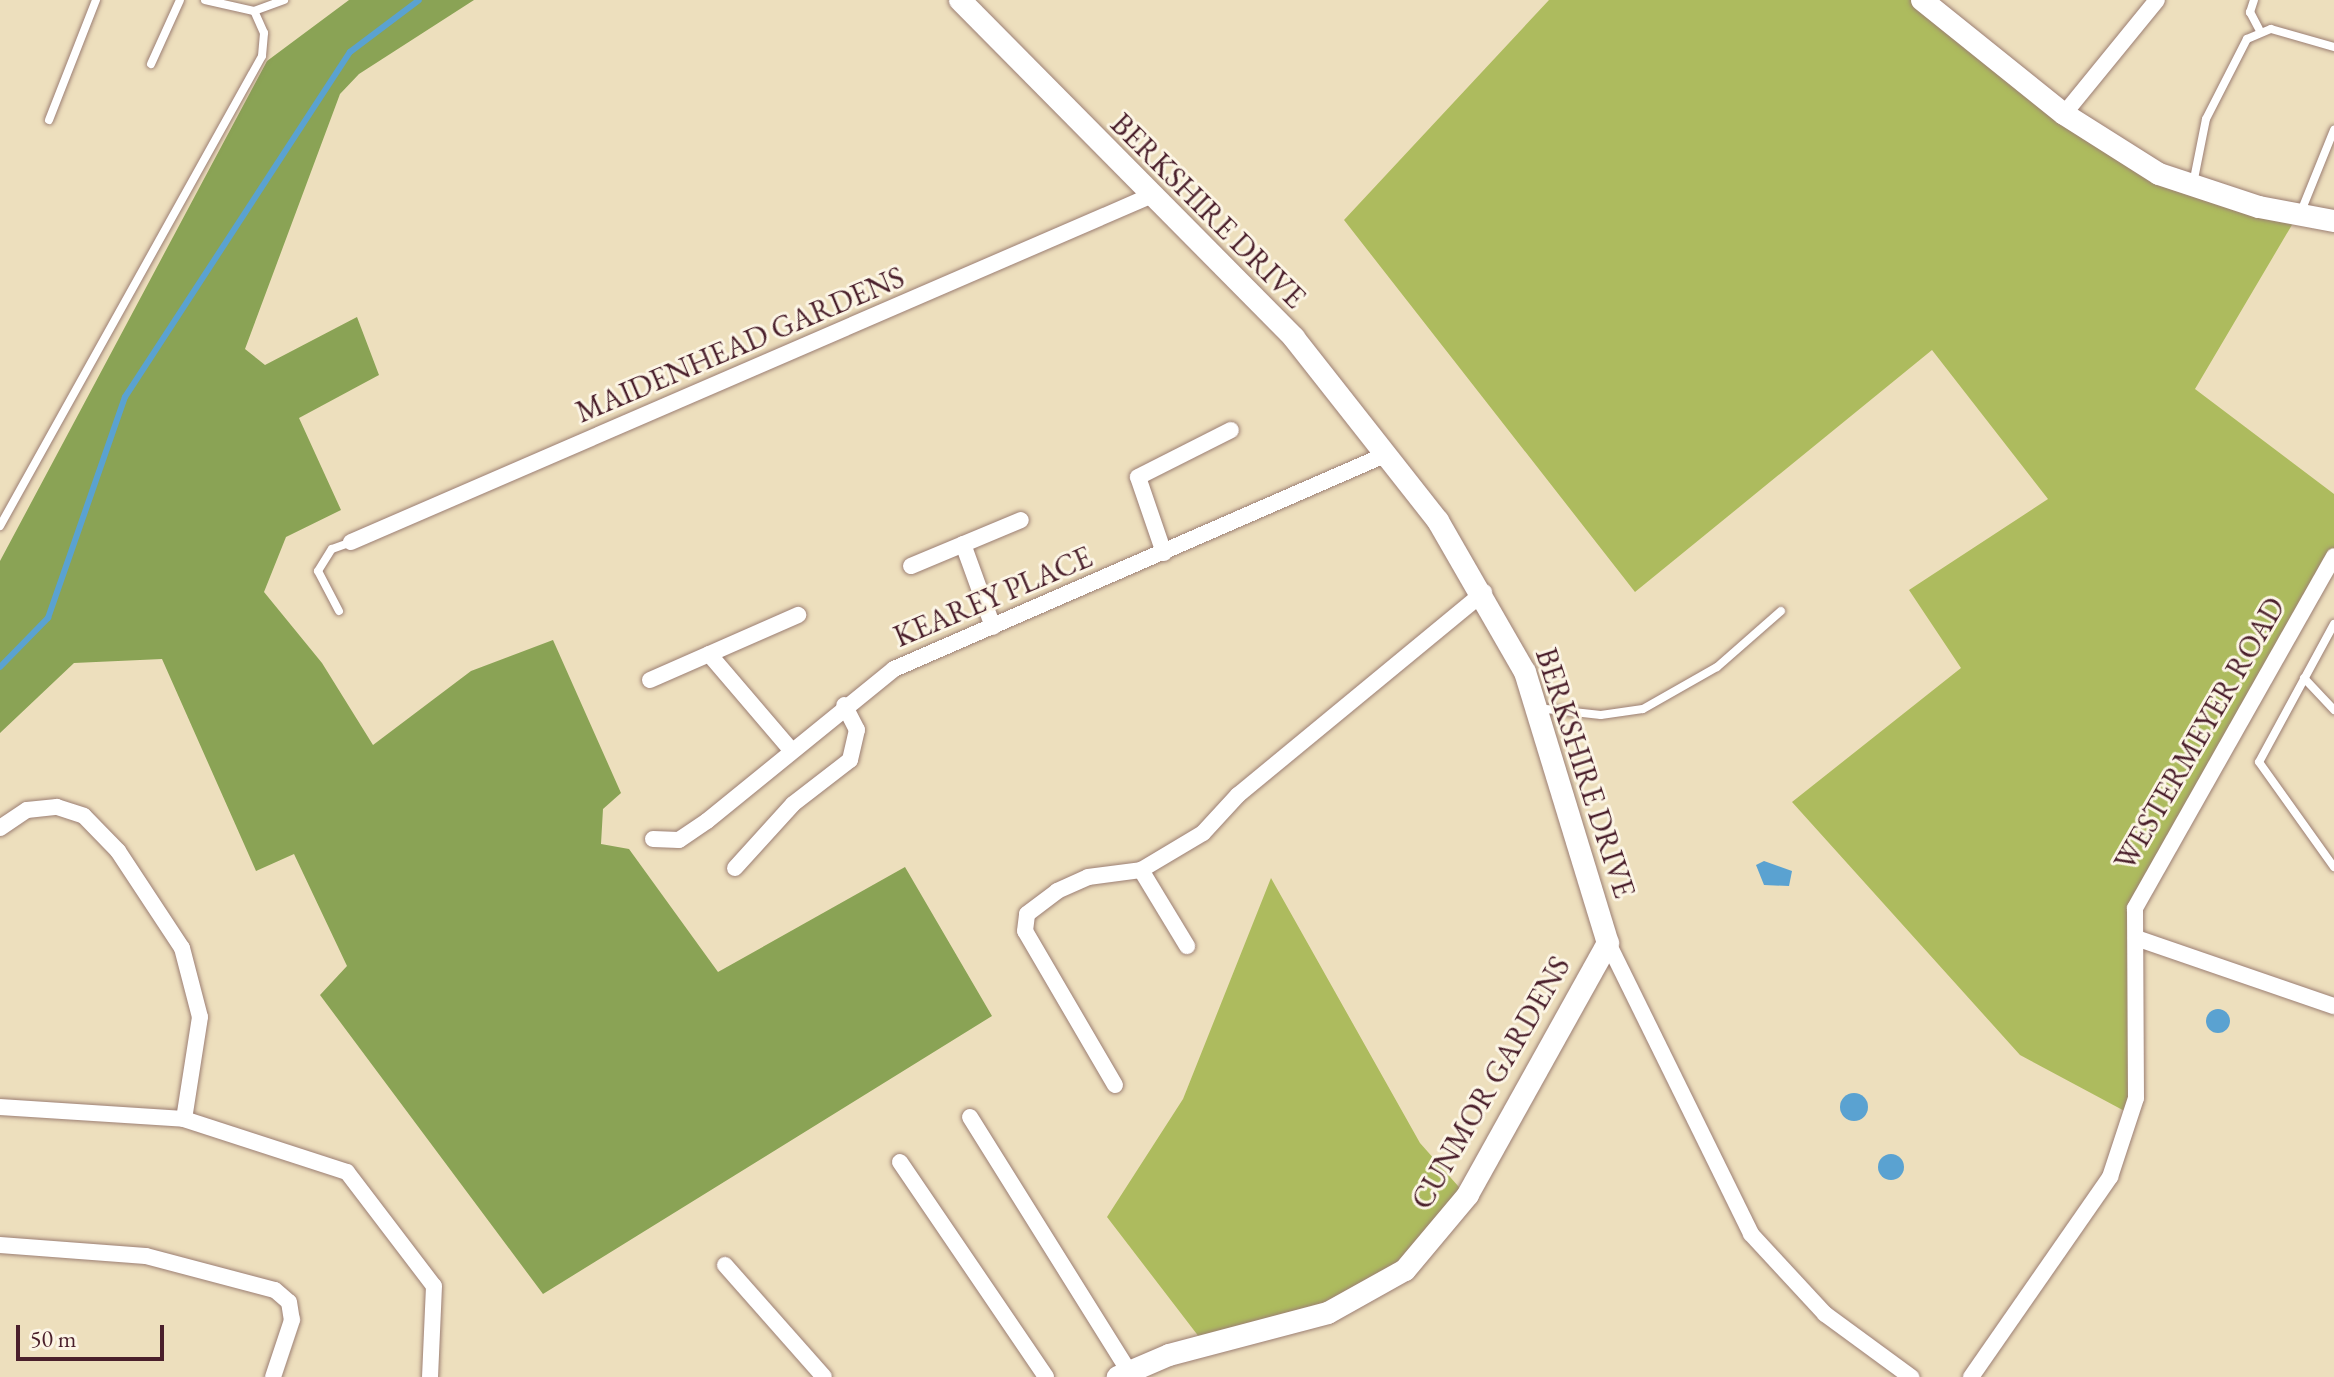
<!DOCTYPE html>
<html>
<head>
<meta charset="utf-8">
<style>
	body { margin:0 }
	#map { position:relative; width:2334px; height:1377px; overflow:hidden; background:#eddfbd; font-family:"EB Garamond",serif }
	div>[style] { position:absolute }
	.green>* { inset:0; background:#adbb5e }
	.forest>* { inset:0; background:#8aa355 }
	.water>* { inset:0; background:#5aa2d1 }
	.round { border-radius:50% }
	.stream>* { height:6px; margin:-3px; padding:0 3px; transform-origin:3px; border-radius:3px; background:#5aa2d1 }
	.roads { filter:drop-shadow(0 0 2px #9c7f74) drop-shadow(0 0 2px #9c7f74) }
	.lane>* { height:8px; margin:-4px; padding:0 4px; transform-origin:4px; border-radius:4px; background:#fff }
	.street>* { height:16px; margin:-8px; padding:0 8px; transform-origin:8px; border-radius:8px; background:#fff }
	.secondary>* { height:22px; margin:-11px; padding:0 11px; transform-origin:11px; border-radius:11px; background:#fff }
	span { translate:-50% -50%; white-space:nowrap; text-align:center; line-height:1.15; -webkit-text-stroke:6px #fcf5e5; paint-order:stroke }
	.street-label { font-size:30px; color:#4a1f2b }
	.scale { position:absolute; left:16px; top:1325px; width:148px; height:36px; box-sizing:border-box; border:4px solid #4a1f2b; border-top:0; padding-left:10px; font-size:24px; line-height:28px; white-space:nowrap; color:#4a1f2b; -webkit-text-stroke:6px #fcf5e5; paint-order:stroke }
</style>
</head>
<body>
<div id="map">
	<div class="green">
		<i style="clip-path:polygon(1549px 0,1925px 0,2107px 144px,2299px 213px,2195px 389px,2334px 494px,2334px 553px,2143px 885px,2132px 1115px,2020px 1055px,1792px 802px,1961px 668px,1909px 590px,2048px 499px,1932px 350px,1635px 592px,1344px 220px)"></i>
		<i style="clip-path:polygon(1271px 878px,1420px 1143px,1466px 1195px,1382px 1286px,1206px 1346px,1107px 1217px,1183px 1099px)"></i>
	</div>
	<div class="forest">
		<i style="clip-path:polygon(349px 0,474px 0,359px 74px,340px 94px,245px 349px,265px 365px,357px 317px,379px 375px,299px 418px,341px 510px,286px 537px,264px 592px,322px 663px,373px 745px,471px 671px,553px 640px,621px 793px,603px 809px,601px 844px,629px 849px,718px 972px,905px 867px,992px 1016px,543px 1294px,320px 995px,347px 966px,294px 854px,256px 871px,162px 659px,74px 663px,0 733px,0 561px,267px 61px)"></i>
	</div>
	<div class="water">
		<i style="clip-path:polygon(1764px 861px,1792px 871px,1789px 886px,1764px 885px,1756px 865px)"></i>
		<i class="round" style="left:2206px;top:1009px;width:24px;height:24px"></i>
		<i class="round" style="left:1840px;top:1093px;width:28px;height:28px"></i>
		<i class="round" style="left:1878px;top:1154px;width:26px;height:26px"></i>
	</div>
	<div class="stream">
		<i style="left:0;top:667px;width:69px;rotate:-45.6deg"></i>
		<i style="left:48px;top:618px;width:234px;rotate:-70.8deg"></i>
		<i style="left:125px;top:397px;width:412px;rotate:-56.9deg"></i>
		<i style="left:350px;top:52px;width:86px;rotate:-37deg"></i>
	</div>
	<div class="roads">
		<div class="lane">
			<i style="left:205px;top:0;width:50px;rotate:12.7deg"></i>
			<i style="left:254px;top:11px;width:32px;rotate:-20deg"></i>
			<i style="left:2254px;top:0;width:13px;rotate:108deg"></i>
			<i style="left:2250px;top:12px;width:19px;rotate:62deg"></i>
			<i style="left:151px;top:64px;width:70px;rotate:-65.6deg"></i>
			<i style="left:49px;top:120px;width:129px;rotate:-68.6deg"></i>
			<i style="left:2193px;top:184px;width:66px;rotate:-78.7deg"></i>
			<i style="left:2206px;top:119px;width:90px;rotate:-62.9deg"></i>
			<i style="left:2247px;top:39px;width:26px;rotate:-23deg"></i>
			<i style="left:2271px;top:29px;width:66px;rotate:15.9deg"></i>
			<i style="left:2300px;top:214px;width:91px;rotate:-68deg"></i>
			<i style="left:0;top:526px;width:538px;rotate:-60.86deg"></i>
			<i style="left:262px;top:56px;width:23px;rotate:-85deg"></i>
			<i style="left:264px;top:33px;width:24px;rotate:-114deg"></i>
			<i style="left:339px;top:611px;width:45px;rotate:-117.7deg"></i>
			<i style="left:318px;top:571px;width:26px;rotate:-58deg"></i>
			<i style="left:332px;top:549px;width:20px;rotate:-20deg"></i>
			<i style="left:2334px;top:624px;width:157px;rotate:118.5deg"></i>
			<i style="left:2259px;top:762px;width:129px;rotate:54.5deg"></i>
			<i style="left:2304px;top:678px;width:44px;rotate:46.8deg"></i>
			<i style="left:1537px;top:708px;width:64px;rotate:6.2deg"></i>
			<i style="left:1601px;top:715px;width:42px;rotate:-8.1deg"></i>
			<i style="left:1643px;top:709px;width:85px;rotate:-29.6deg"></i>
			<i style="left:1717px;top:667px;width:85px;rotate:-41.2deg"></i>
		</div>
		<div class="street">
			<i style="left:2064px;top:114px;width:147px;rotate:-50.8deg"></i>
			<i style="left:351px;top:542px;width:871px;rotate:-23.41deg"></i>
			<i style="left:963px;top:544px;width:88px;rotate:70.1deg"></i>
			<i style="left:1164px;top:553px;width:80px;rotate:-108.9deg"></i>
			<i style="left:1138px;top:477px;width:104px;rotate:-26.8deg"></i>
			<i style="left:911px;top:566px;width:119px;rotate:-22.7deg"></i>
			<i style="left:709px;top:654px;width:126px;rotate:49.5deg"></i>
			<i style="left:650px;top:680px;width:162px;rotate:-23.7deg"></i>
			<i style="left:0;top:828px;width:32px;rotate:-34deg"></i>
			<i style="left:27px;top:810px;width:30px;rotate:-6deg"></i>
			<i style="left:57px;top:807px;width:28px;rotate:18deg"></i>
			<i style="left:84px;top:816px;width:49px;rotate:45.8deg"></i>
			<i style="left:118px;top:851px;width:116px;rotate:56.6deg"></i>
			<i style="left:182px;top:948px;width:71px;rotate:75.4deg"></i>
			<i style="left:200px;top:1017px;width:103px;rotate:98.9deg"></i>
			<i style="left:653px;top:839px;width:26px;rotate:2deg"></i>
			<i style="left:679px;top:840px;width:34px;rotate:-34deg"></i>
			<i style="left:707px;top:821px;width:241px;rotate:-39.1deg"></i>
			<i style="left:894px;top:669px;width:538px;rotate:-23.56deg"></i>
			<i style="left:735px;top:868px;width:86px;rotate:-47.8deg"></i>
			<i style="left:793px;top:804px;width:72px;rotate:-37.7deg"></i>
			<i style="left:850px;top:760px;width:31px;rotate:-77deg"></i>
			<i style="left:857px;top:730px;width:28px;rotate:-117deg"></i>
			<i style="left:1141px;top:870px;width:89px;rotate:58.8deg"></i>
			<i style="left:2136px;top:938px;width:209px;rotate:19deg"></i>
			<i style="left:1608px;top:943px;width:324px;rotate:63.8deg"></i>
			<i style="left:1751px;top:1234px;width:109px;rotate:47.2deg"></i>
			<i style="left:1825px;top:1314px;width:107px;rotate:36.2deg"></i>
			<i style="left:1115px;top:1085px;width:178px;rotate:-120.3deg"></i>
			<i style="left:1025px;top:931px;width:17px;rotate:-83deg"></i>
			<i style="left:1027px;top:914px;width:38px;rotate:-37deg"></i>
			<i style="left:1057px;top:891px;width:34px;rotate:-24deg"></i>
			<i style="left:1088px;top:877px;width:53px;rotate:-7.5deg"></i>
			<i style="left:1141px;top:870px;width:72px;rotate:-30.8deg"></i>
			<i style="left:1203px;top:833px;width:52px;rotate:-47.4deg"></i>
			<i style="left:1238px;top:795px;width:319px;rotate:-39.5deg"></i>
			<i style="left:0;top:1107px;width:184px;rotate:3.7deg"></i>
			<i style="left:184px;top:1119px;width:171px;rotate:18deg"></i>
			<i style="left:347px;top:1172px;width:143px;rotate:52.7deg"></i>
			<i style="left:434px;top:1286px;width:91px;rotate:92.5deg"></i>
			<i style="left:970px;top:1117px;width:300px;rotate:58deg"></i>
			<i style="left:900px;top:1162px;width:260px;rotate:55.8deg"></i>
			<i style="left:0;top:1245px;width:146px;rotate:4.3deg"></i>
			<i style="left:146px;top:1256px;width:133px;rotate:14.8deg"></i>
			<i style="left:275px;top:1290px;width:18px;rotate:41deg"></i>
			<i style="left:289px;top:1302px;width:18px;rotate:81deg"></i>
			<i style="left:292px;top:1320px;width:60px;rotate:108.4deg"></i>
			<i style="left:725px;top:1265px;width:149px;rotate:48.5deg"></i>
			<i style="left:1971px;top:1377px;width:244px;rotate:-55.2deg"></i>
			<i style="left:2110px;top:1177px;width:83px;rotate:-71.8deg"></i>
			<i style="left:2136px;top:1098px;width:190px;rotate:-90.3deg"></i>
			<i style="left:2135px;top:908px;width:404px;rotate:-60.5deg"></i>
		</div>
		<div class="secondary">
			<i style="left:960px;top:0;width:475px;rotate:45.3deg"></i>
			<i style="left:1294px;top:338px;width:233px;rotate:51.8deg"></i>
			<i style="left:1438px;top:521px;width:174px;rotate:60.1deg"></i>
			<i style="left:1525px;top:672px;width:283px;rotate:73deg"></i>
			<i style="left:1608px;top:943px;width:288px;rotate:119.1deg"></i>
			<i style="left:1468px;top:1195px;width:98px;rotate:130deg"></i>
			<i style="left:1405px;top:1270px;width:88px;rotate:150.8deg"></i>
			<i style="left:1328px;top:1313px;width:164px;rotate:165.2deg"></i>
			<i style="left:1169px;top:1355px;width:56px;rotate:156.7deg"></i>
			<i style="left:1922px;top:0;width:182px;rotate:38.8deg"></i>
			<i style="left:2064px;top:114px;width:112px;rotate:32.3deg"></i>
			<i style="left:2159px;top:174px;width:105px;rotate:18.3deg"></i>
			<i style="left:2259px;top:207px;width:76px;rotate:10.6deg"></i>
		</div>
	</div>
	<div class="street-label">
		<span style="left:1208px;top:211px;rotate:45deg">BERKSHIRE DRIVE</span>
		<span style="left:740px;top:345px;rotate:-23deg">MAIDENHEAD GARDENS</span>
		<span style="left:993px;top:597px;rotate:-23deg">KEAREY PLACE</span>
		<span style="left:2200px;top:734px;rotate:-60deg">WESTERMEYER ROAD</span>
		<span style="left:1585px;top:773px;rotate:72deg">BERKSHIRE DRIVE</span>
		<span style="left:1491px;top:1083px;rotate:-60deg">CUNMOR GARDENS</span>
	</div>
	<div class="scale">50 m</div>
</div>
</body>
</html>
